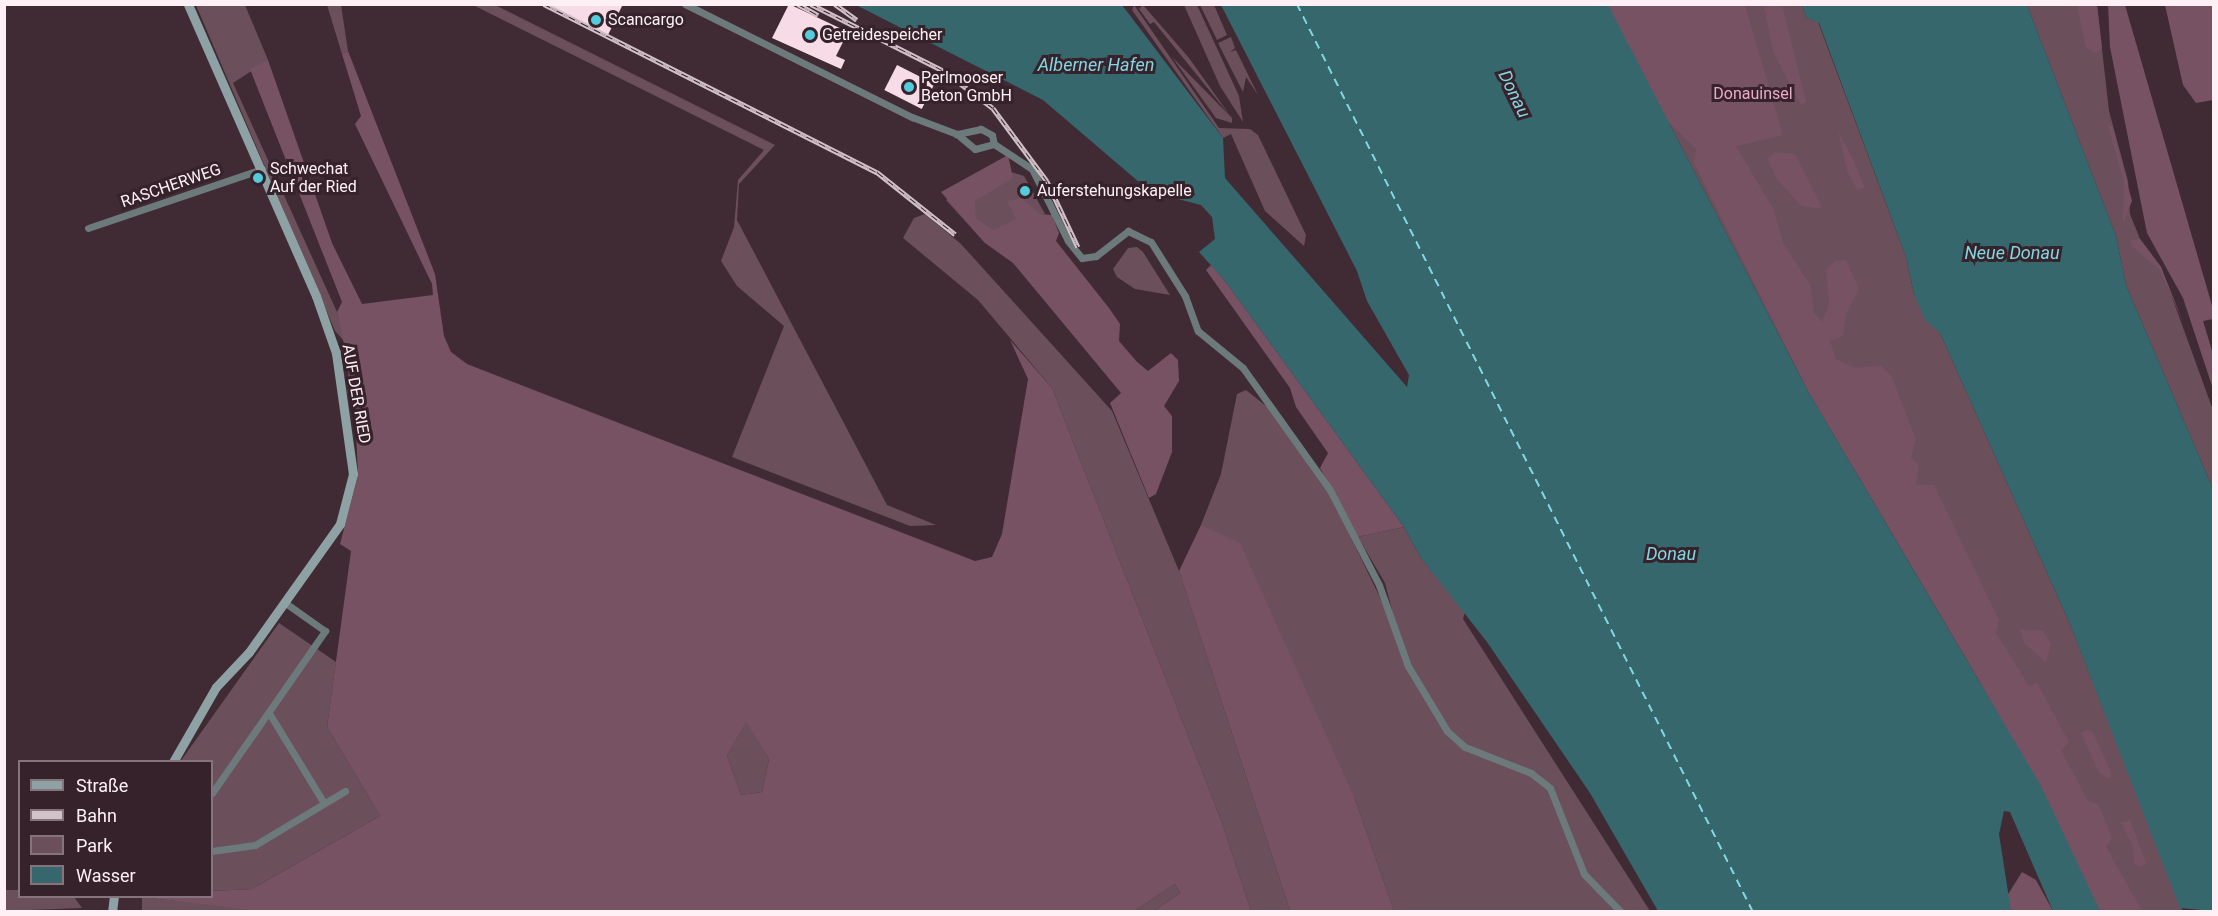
<!DOCTYPE html>
<html>
<head>
<meta charset="utf-8">
<style>
	body { margin:0 }
	#map { position:relative; width:2218px; height:916px; overflow:hidden; background:#402b34; font-family:Roboto,sans-serif }
	div>[style] { position:absolute }
	.green>* { inset:0; background:#6b4f5b }
	.forest>* { inset:0; background:#775262 }
	.water>* { inset:0; background:#35676d }
	.ferry>* { height:1.5px; margin-top:-0.75px; transform-origin:0; background:repeating-linear-gradient(90deg,#81d7e2 0 8px,transparent 0 14px) }
	.building>* { inset:0; background:#f7dbe6; transform-origin:0 0 }
	.minor>* { height:7px; margin:-3.5px; padding:0 3.5px; transform-origin:3.5px; border-radius:3.5px; background:#6d7a7c }
	.secondary>* { height:9px; margin:-4.5px; padding:0 4.5px; transform-origin:4.5px; border-radius:4.5px; background:#8ea2a5 }
	.rail>* { height:4.5px; margin-top:-2.25px; transform-origin:0; background:repeating-linear-gradient(90deg,#36222a 0 7px,#d2c1c8 0 14px); box-sizing:border-box; border-block:2px solid #d2c1c8 }
	.dots>* { width:16px; height:16px; translate:-50% -50%; box-sizing:border-box; border:3px solid #36222a; border-radius:50% }
	span { translate:-50% -50%; white-space:nowrap; text-align:center; line-height:1.15; -webkit-text-stroke:6px #36222a; paint-order:stroke }
	.poi-label { font-size:16px; color:#fff0f6 }
	.left { translate:0 -50%; text-align:left }
	.park-label { font-size:16px; color:#ebaac6 }
	.street-label { font-size:16px; color:#fff0f6 }
	.water-label { font-size:18px; color:#81d7e2; font-style:italic }
	.frame { position:absolute; inset:0; border:6px solid #fff0f6; pointer-events:none }
	.legend { position:absolute; left:18px; top:760px; width:195px; height:138px; box-sizing:border-box; background:#36222a; border:2px solid #86747c; margin:0; padding:8px 10px; list-style:none; font-size:18px; color:#fff0f6 }
	.legend li { display:flex; align-items:center; gap:12px; height:30px }
	.legend b { width:30px; border:2px solid #86747c }
</style>
</head>
<body>
<div id="map">
	<div class="green">
		<i style="clip-path:polygon(196px 5px,245px 5px,268px 60px,233px 83px,337px 312px,344px 341px,335px 331px)"></i>
		<i style="clip-path:polygon(327px 5px,341px 5px,348px 51px,342px 54px)"></i>
		<i style="clip-path:polygon(473px 5px,495px 5px,775px 145px,739px 184px,737px 220px,887px 505px,936px 525px,910px 526px,732px 457px,784px 326px,737px 286px,721px 261px,734px 227px,738px 180px,764px 150px)"></i>
		<i style="clip-path:polygon(1134px 5px,1219px 128px,1250px 129px,1258px 135px,1306px 235px,1304px 246px,1265px 211px,1231px 134px,1223px 138px,1132px 10px)"></i>
		<i style="clip-path:polygon(1143px 5px,1189px 58px,1231px 117px,1154px 22px,1150px 24px,1139px 9px)"></i>
		<i style="clip-path:polygon(1184px 5px,1197px 5px,1239px 96px,1243px 122px,1220px 86px)"></i>
		<i style="clip-path:polygon(1200px 5px,1214px 5px,1227px 35px,1217px 40px)"></i>
		<i style="clip-path:polygon(1608px 5px,1802px 5px,1806px 17px,1818px 22px,1906px 257px,1914px 294px,1940px 333px,2070px 624px,2183px 911px,2100px 911px,2073px 852px,1958px 642px,1809px 393px)"></i>
		<i style="clip-path:polygon(2027px 5px,2097px 5px,2109px 111px,2128px 181px,2130px 214px,2140px 239px,2161px 267px,2213px 410px,2213px 489px,2126px 285px,2116px 236px)"></i>
		<i style="clip-path:polygon(1231px 37px,1235px 48px,1230px 52px,1236px 50px,1258px 95px,1246px 77px,1243px 92px,1218px 43px)"></i>
		<i style="clip-path:polygon(1172px 57px,1232px 118px,1232px 123px,1216px 118px)"></i>
		<i style="clip-path:polygon(1001px 169px,1024px 176px,1045px 214px,985px 243px,946px 200px)"></i>
		<i style="clip-path:polygon(925px 214px,961px 244px,1112px 411px,1179px 571px,1290px 911px,1251px 911px,1221px 820px,1052px 388px,978px 300px,903px 238px,914px 218px)"></i>
		<i style="clip-path:polygon(1137px 247px,1143px 252px,1170px 295px,1135px 289px,1117px 277px,1113px 269px,1128px 248px)"></i>
		<i style="clip-path:polygon(1246px 390px,1271px 410px,1329px 492px,1386px 610px,1392px 610px,1385px 583px,1358px 537px,1404px 527px,1421px 558px,1465px 612px,1463px 619px,1650px 911px,1394px 911px,1355px 799px,1201px 525px,1221px 474px,1237px 394px)"></i>
		<i style="clip-path:polygon(279px 623px,336px 662px,327px 727px,380px 816px,252px 889px,212px 891px,212px 762px,180px 762px)"></i>
		<i style="clip-path:polygon(746px 721px,769px 759px,762px 792px,741px 795px,727px 756px)"></i>
		<i style="clip-path:polygon(1175px 884px,1180px 893px,1154px 911px,1133px 912px)"></i>
		<i style="clip-path:polygon(4px 890px,19px 890px,20px 896px,74px 897px,82px 908px,5px 911px)"></i>
		<i style="clip-path:polygon(142px 897px,266px 911px,142px 911px)"></i>
	</div>
	<div class="forest">
		<i style="clip-path:polygon(1603px 5px,1745px 5px,1783px 135px,1736px 146px,1774px 210px,1783px 243px,1811px 286px,1814px 313px,1822px 322px,1829px 304px,1826px 270px,1835px 261px,1846px 260px,1859px 289px,1846px 314px,1843px 336px,1830px 341px,1836px 359px,1856px 368px,1880px 365px,1891px 375px,1916px 439px,1911px 458px,1919px 465px,1916px 485px,1934px 485px,1999px 620px,1996px 633px,2029px 686px,2037px 683px,2069px 742px,2061px 750px,2088px 801px,2098px 804px,2112px 838px,2106px 847px,2142px 911px,2100px 911px,1998px 713px,1809px 393px,1694px 163px,1696px 149px,1658px 112px)"></i>
		<i style="clip-path:polygon(1764px 5px,1780px 5px,1784px 12px,1806px 102px,1801px 105px,1773px 52px)"></i>
		<i style="clip-path:polygon(2077px 5px,2097px 5px,2102px 48px,2096px 53px,2086px 48px)"></i>
		<i style="clip-path:polygon(2108px 5px,2125px 5px,2213px 309px,2213px 319px,2203px 321px,2213px 354px,2213px 389px,2183px 298px,2147px 233px,2110px 47px)"></i>
		<i style="clip-path:polygon(2165px 5px,2213px 5px,2213px 100px,2196px 103px,2183px 85px)"></i>
		<i style="clip-path:polygon(evenodd,348px 51px,435px 274px,444px 336px,451px 352px,467px 364px,975px 561px,992px 557px,1002px 534px,1028px 379px,1010px 340px,1052px 388px,1221px 820px,1251px 911px,1154px 911px,1180px 893px,1175px 884px,1133px 912px,266px 912px,142px 897px,212px 896px,212px 891px,252px 889px,380px 816px,327px 727px,351px 551px,340px 544px,358px 476px,355px 406px,347px 392px,349px 367px,337px 312px,342px 302px,250px 69px,268px 60px,332px 243px,362px 304px,433px 295px,432px 284px,355px 124px,361px 116px,342px 54px,348px 51px,746px 722px,769px 759px,762px 792px,741px 795px,727px 756px,746px 722px)"></i>
		<i style="clip-path:polygon(2108px 125px,2112px 126px,2132px 201px,2123px 223px,2124px 182px)"></i>
		<i style="clip-path:polygon(1838px 131px,1853px 159px,1865px 188px,1857px 190px,1847px 171px)"></i>
		<i style="clip-path:polygon(1775px 152px,1795px 154px,1823px 209px,1801px 206px,1777px 179px,1767px 159px)"></i>
		<i style="clip-path:polygon(1008px 155px,1013px 178px,975px 201px,976px 218px,993px 230px,1016px 219px,1007px 201px,1022px 198px,1039px 214px,1052px 215px,1059px 233px,1056px 241px,1109px 308px,1120px 324px,1119px 341px,1137px 362px,1148px 371px,1171px 353px,1178px 360px,1179px 381px,1164px 406px,1172px 416px,1172px 452px,1156px 494px,1149px 498px,1110px 403px,1121px 393px,1013px 263px,985px 243px,941px 192px)"></i>
		<i style="clip-path:polygon(2140px 239px,2161px 267px,2183px 322px,2160px 270px,2132px 246px,2130px 240px)"></i>
		<i style="clip-path:polygon(1211px 265px,1225px 281px,1404px 527px,1358px 537px,1320px 468px,1328px 453px,1296px 407px,1290px 388px,1206px 270px)"></i>
		<i style="clip-path:polygon(1201px 525px,1240px 543px,1355px 799px,1394px 911px,1290px 911px,1179px 571px)"></i>
		<i style="clip-path:polygon(2020px 629px,2043px 631px,2051px 644px,2046px 663px,2024px 643px)"></i>
		<i style="clip-path:polygon(2086px 730px,2093px 732px,2112px 774px,2109px 779px,2099px 773px,2081px 733px)"></i>
		<i style="clip-path:polygon(2130px 820px,2146px 863px,2141px 867px,2134px 863px,2133px 847px,2121px 823px)"></i>
		<i style="clip-path:polygon(2022px 872px,2036px 880px,2053px 911px,2011px 911px,2007px 896px)"></i>
	</div>
	<div class="water">
		<i style="clip-path:polygon(856px 5px,1122px 5px,1223px 138px,1225px 178px,1407px 387px,1409px 375px,1367px 301px,1357px 271px,1221px 5px,1608px 5px,1809px 393px,2041px 786px,2100px 911px,2053px 911px,2010px 812px,2004px 811px,1999px 834px,2011px 911px,1658px 911px,1590px 793px,1487px 642px,1421px 558px,1404px 527px,1225px 281px,1199px 252px,1215px 239px,1212px 217px,1201px 205px,1166px 196px,1160px 200px,1043px 100px)"></i>
		<i style="clip-path:polygon(1802px 5px,2027px 5px,2116px 236px,2126px 285px,2213px 489px,2213px 911px,2180px 908px,2070px 624px,1940px 333px,1925px 320px,1914px 294px,1906px 257px,1819px 23px,1806px 17px)"></i>
	</div>
	<div class="ferry">
		<i style="left:1297px;top:4px;width:1016px;rotate:63.33deg"></i>
	</div>
	<div class="building">
		<i style="clip-path:polygon(546px 4px,623px 4px,608px 35px)"></i>
		<i style="clip-path:polygon(789px 4px,848px 32px,836px 56px,845px 60px,841px 69px,772px 38px)"></i>
		<i style="left:897px;top:65px;width:42px;height:28px;rotate:27deg"></i>
	</div>
	<div class="minor">
		<i style="left:685px;top:4px;width:254px;rotate:26.5deg"></i>
		<i style="left:912px;top:117px;width:48px;rotate:20.7deg"></i>
		<i style="left:957px;top:134px;width:23px;rotate:40deg"></i>
		<i style="left:975px;top:149px;width:20px;rotate:-15deg"></i>
		<i style="left:994px;top:144px;width:9px;rotate:-103deg"></i>
		<i style="left:992px;top:135px;width:13px;rotate:-151deg"></i>
		<i style="left:981px;top:129px;width:25px;rotate:168deg"></i>
		<i style="left:994px;top:144px;width:45px;rotate:33.3deg"></i>
		<i style="left:1032px;top:169px;width:80px;rotate:63.4deg"></i>
		<i style="left:1068px;top:241px;width:22px;rotate:51deg"></i>
		<i style="left:1082px;top:258px;width:14px;rotate:-8deg"></i>
		<i style="left:1096px;top:256px;width:41px;rotate:-38deg"></i>
		<i style="left:1128px;top:231px;width:25px;rotate:26deg"></i>
		<i style="left:1151px;top:242px;width:64px;rotate:57.8deg"></i>
		<i style="left:1185px;top:296px;width:37px;rotate:70deg"></i>
		<i style="left:1198px;top:331px;width:58px;rotate:39.4deg"></i>
		<i style="left:1243px;top:368px;width:150px;rotate:54.5deg"></i>
		<i style="left:1330px;top:490px;width:107px;rotate:62.7deg"></i>
		<i style="left:1379px;top:585px;width:86px;rotate:70.3deg"></i>
		<i style="left:1408px;top:666px;width:76px;rotate:59deg"></i>
		<i style="left:1447px;top:731px;width:24px;rotate:42deg"></i>
		<i style="left:1465px;top:747px;width:71px;rotate:21.5deg"></i>
		<i style="left:1531px;top:773px;width:24px;rotate:38deg"></i>
		<i style="left:1550px;top:788px;width:92px;rotate:68.4deg"></i>
		<i style="left:1584px;top:874px;width:53px;rotate:45.8deg"></i>
		<i style="left:88px;top:228px;width:184px;rotate:-18.7deg"></i>
		<i style="left:269px;top:713px;width:105px;rotate:58.6deg"></i>
		<i style="left:212px;top:793px;width:198px;rotate:-55.1deg"></i>
		<i style="left:325px;top:631px;width:50px;rotate:-144.7deg"></i>
		<i style="left:212px;top:851px;width:43px;rotate:-7.9deg"></i>
		<i style="left:255px;top:845px;width:105px;rotate:-31deg"></i>
	</div>
	<div class="secondary">
		<i style="left:173px;top:762px;width:86px;rotate:-60.2deg"></i>
		<i style="left:216px;top:687px;width:48px;rotate:-46.7deg"></i>
		<i style="left:249px;top:652px;width:157px;rotate:-54.6deg"></i>
		<i style="left:340px;top:524px;width:52px;rotate:-75.4deg"></i>
		<i style="left:353px;top:474px;width:122px;rotate:-98deg"></i>
		<i style="left:336px;top:353px;width:60px;rotate:-109.3deg"></i>
		<i style="left:316px;top:296px;width:319px;rotate:-113.7deg"></i>
		<i style="left:112px;top:912px;width:16px;rotate:-83deg"></i>
	</div>
	<div class="rail">
		<i style="left:544px;top:4px;width:373px;rotate:26.8deg"></i>
		<i style="left:877px;top:172px;width:100px;rotate:38.5deg"></i>
		<i style="left:798px;top:4px;width:23px;rotate:29deg"></i>
		<i style="left:811px;top:4px;width:149px;rotate:26.7deg"></i>
		<i style="left:944px;top:71px;width:61px;rotate:37.1deg"></i>
		<i style="left:993px;top:108px;width:91px;rotate:53.5deg"></i>
		<i style="left:1047px;top:181px;width:73px;rotate:64.8deg"></i>
		<i style="left:835px;top:4px;width:27px;rotate:36deg"></i>
	</div>
	<div class="dots">
		<i style="left:596px;top:20px;background:#53cbda"></i>
		<i style="left:810px;top:35px;background:#53cbda"></i>
		<i style="left:909px;top:87px;background:#53cbda"></i>
		<i style="left:258px;top:178px;background:#53cbda"></i>
		<i style="left:1025px;top:191px;background:#53cbda"></i>
	</div>
	<div class="poi-label">
		<span class="left" style="left:608px;top:20px">Scancargo</span>
		<span class="left" style="left:822px;top:35px">Getreidespeicher</span>
		<span class="left" style="left:921px;top:87px">Perlmooser<br>Beton GmbH</span>
		<span class="left" style="left:270px;top:178px">Schwechat<br>Auf der Ried</span>
		<span class="left" style="left:1037px;top:191px">Auferstehungskapelle</span>
	</div>
	<div class="park-label">
		<span style="left:1753px;top:94px">Donauinsel</span>
	</div>
	<div class="street-label">
		<span style="left:171px;top:186px;rotate:-19deg">RASCHERWEG</span>
		<span style="left:356px;top:394px;rotate:80deg">AUF DER RIED</span>
	</div>
	<div class="water-label">
		<span style="left:1096px;top:65px">Alberner Hafen</span>
		<span style="left:1514px;top:94px;rotate:64deg">Donau</span>
		<span style="left:2012px;top:253px">Neue Donau</span>
		<span style="left:1671px;top:554px">Donau</span>
	</div>
	<div class="frame"></div>
	<ul class="legend">
	<li><b style="height:8px;background:#8ea2a5"></b>Straße</li>
	<li><b style="height:8px;background:#d2c1c8"></b>Bahn</li>
	<li><b style="height:16px;background:#6b4f5b"></b>Park</li>
	<li><b style="height:16px;background:#35676d"></b>Wasser</li>
	</ul>
</div>
</body>
</html>
